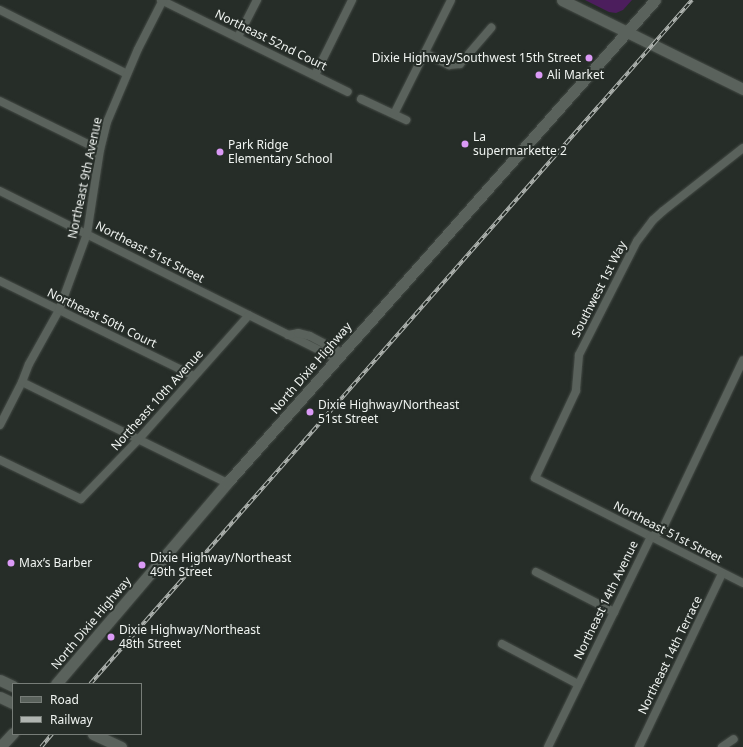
<!DOCTYPE html>
<html>
<head>
<meta charset="utf-8">
<style>
	body { margin:0 }
	#map { position:relative; width:743px; height:747px; overflow:hidden; background:#262d28; font-family:"Noto Sans",sans-serif }
	div>[style] { position:absolute }
	.green>* { inset:0; background:#4c1e5d }
	.roads { filter:drop-shadow(0 0 1px #454b46) drop-shadow(0 0 1px #454b46) }
	.minor>* { height:8px; margin:-4px; padding:0 4px; transform-origin:4px; border-radius:4px; background:#5a625c }
	.tertiary>* { height:11px; margin:-5.5px; padding:0 5.5px; transform-origin:5.5px; border-radius:5.5px; background:#5a625c }
	.secondary>* { height:11px; margin:-5.5px; padding:0 5.5px; transform-origin:5.5px; border-radius:5.5px; background:#5a625c }
	.rail>* { height:3.5px; margin-top:-1.75px; transform-origin:0; background:repeating-linear-gradient(90deg,#262d28 0 6px,#b0b5b1 0 12px); box-sizing:border-box; border-block:1px solid #b0b5b1 }
	.dots>* { width:11px; height:11px; translate:-50% -50%; box-sizing:border-box; border:2px solid #262d28; border-radius:50% }
	span { translate:-50% -50%; white-space:nowrap; text-align:center; line-height:1.15; -webkit-text-stroke:4px #262d28; paint-order:stroke }
	.street-label { font-size:12px; color:#f0f4f1 }
	.poi-label { font-size:12px; color:#f0f4f1 }
	.right { translate:-100% -50%; text-align:right }
	.left { translate:0 -50%; text-align:left }
	.legend { position:absolute; left:12px; top:683px; width:130px; height:52px; box-sizing:border-box; background:#262d28; border:1px solid #777d78; margin:0; padding:5px 7px; list-style:none; font-size:12px; color:#f0f4f1 }
	.legend li { display:flex; align-items:center; gap:8px; height:20px }
	.legend b { width:20px; border:1px solid #777d78 }
</style>
</head>
<body>
<div id="map">
	<div class="green">
		<i style="clip-path:polygon(585px 0,632px 0,623px 10px,616px 13px,609px 12px)"></i>
	</div>
	<div class="roads">
		<div class="minor">
			<i style="left:161px;top:0;width:208px;rotate:26.2deg"></i>
			<i style="left:0;top:10px;width:142px;rotate:26.7deg"></i>
			<i style="left:238px;top:37px;width:42px;rotate:-62.8deg"></i>
			<i style="left:425px;top:53px;width:27px;rotate:27deg"></i>
			<i style="left:449px;top:65px;width:11px;rotate:-5deg"></i>
			<i style="left:460px;top:64px;width:48px;rotate:-49.3deg"></i>
			<i style="left:315px;top:75px;width:84px;rotate:-63.7deg"></i>
			<i style="left:361px;top:99px;width:50px;rotate:25deg"></i>
			<i style="left:0;top:101px;width:111px;rotate:26.1deg"></i>
			<i style="left:394px;top:114px;width:127px;rotate:-63.4deg"></i>
			<i style="left:743px;top:148px;width:102px;rotate:141.8deg"></i>
			<i style="left:663px;top:211px;width:13px;rotate:138deg"></i>
			<i style="left:653px;top:220px;width:26px;rotate:127deg"></i>
			<i style="left:637px;top:241px;width:128px;rotate:117deg"></i>
			<i style="left:579px;top:355px;width:36px;rotate:95deg"></i>
			<i style="left:576px;top:391px;width:96px;rotate:115.2deg"></i>
			<i style="left:535px;top:478px;width:233px;rotate:26.8deg"></i>
			<i style="left:0;top:191px;width:377px;rotate:26.5deg"></i>
			<i style="left:0;top:281px;width:216px;rotate:26.1deg"></i>
			<i style="left:288px;top:335px;width:10px;rotate:-11deg"></i>
			<i style="left:298px;top:333px;width:12px;rotate:14deg"></i>
			<i style="left:310px;top:336px;width:36px;rotate:28deg"></i>
			<i style="left:22px;top:382px;width:229px;rotate:26.2deg"></i>
			<i style="left:0;top:425px;width:48px;rotate:-62.9deg"></i>
			<i style="left:22px;top:382px;width:19px;rotate:-69deg"></i>
			<i style="left:29px;top:364px;width:62px;rotate:-60.9deg"></i>
			<i style="left:59px;top:310px;width:81px;rotate:-69.8deg"></i>
			<i style="left:87px;top:234px;width:85px;rotate:-81.2deg"></i>
			<i style="left:100px;top:150px;width:29px;rotate:-76deg"></i>
			<i style="left:107px;top:122px;width:79px;rotate:-67deg"></i>
			<i style="left:138px;top:49px;width:55px;rotate:-63deg"></i>
			<i style="left:0;top:460px;width:90px;rotate:25.7deg"></i>
			<i style="left:81px;top:499px;width:82px;rotate:-46deg"></i>
			<i style="left:138px;top:440px;width:167px;rotate:-48.4deg"></i>
			<i style="left:536px;top:572px;width:88px;rotate:27.1deg"></i>
			<i style="left:502px;top:644px;width:86px;rotate:27.8deg"></i>
			<i style="left:548px;top:747px;width:234px;rotate:-63.9deg"></i>
			<i style="left:651px;top:537px;width:13px;rotate:-32deg"></i>
			<i style="left:662px;top:530px;width:188px;rotate:-64.5deg"></i>
			<i style="left:639px;top:747px;width:192px;rotate:-64.4deg"></i>
			<i style="left:722px;top:747px;width:14px;rotate:-34deg"></i>
		</div>
		<div class="tertiary">
			<i style="left:562px;top:0;width:202px;rotate:26.2deg"></i>
			<i style="left:93px;top:734px;width:31px;rotate:25deg"></i>
		</div>
		<div class="secondary">
			<i style="left:0;top:680px;width:14px;rotate:25deg"></i>
			<i style="left:56px;top:684px;width:264px;rotate:-49.6deg"></i>
			<i style="left:227px;top:483px;width:645px;rotate:-48.45deg"></i>
			<i style="left:0;top:697px;width:14px;rotate:25deg"></i>
			<i style="left:0;top:747px;width:19px;rotate:-47deg"></i>
		</div>
	</div>
	<div class="rail">
		<i style="left:90px;top:684px;width:911px;rotate:-48.65deg"></i>
		<i style="left:41px;top:747px;width:17px;rotate:-50deg"></i>
	</div>
	<div class="dots">
		<i style="left:589px;top:58px;background:#db9af6"></i>
		<i style="left:539px;top:75px;background:#db9af6"></i>
		<i style="left:465px;top:144px;background:#db9af6"></i>
		<i style="left:220px;top:152px;background:#db9af6"></i>
		<i style="left:310px;top:412px;background:#db9af6"></i>
		<i style="left:11px;top:563px;background:#db9af6"></i>
		<i style="left:142px;top:565px;background:#db9af6"></i>
		<i style="left:111px;top:637px;background:#db9af6"></i>
	</div>
	<div class="street-label">
		<span style="left:271px;top:40px;rotate:26deg">Northeast 52nd Court</span>
		<span style="left:85px;top:178px;rotate:-78deg">Northeast 9th Avenue</span>
		<span style="left:150px;top:252px;rotate:27deg">Northeast 51st Street</span>
		<span style="left:599px;top:289px;rotate:-63deg">Southwest 1st Way</span>
		<span style="left:102px;top:318px;rotate:26deg">Northeast 50th Court</span>
		<span style="left:311px;top:368px;rotate:-49deg">North Dixie Highway</span>
		<span style="left:157px;top:400px;rotate:-48deg">Northeast 10th Avenue</span>
		<span style="left:668px;top:532px;rotate:27deg">Northeast 51st Street</span>
		<span style="left:606px;top:600px;rotate:-64deg">Northeast 14th Avenue</span>
		<span style="left:91px;top:623px;rotate:-50deg">North Dixie Highway</span>
		<span style="left:670px;top:655px;rotate:-64deg">Northeast 14th Terrace</span>
	</div>
	<div class="poi-label">
		<span class="right" style="left:581px;top:58px">Dixie Highway/Southwest 15th Street</span>
		<span class="left" style="left:547px;top:75px">Ali Market</span>
		<span class="left" style="left:473px;top:144px">La<br>supermarkette 2</span>
		<span class="left" style="left:228px;top:152px">Park Ridge<br>Elementary School</span>
		<span class="left" style="left:318px;top:412px">Dixie Highway/Northeast<br>51st Street</span>
		<span class="left" style="left:150px;top:565px">Dixie Highway/Northeast<br>49th Street</span>
		<span class="left" style="left:19px;top:563px">Max’s Barber</span>
		<span class="left" style="left:119px;top:637px">Dixie Highway/Northeast<br>48th Street</span>
	</div>
	<ul class="legend">
	<li><b style="height:5px;background:#5a625c"></b>Road</li>
	<li><b style="height:5px;background:#b0b5b1"></b>Railway</li>
	</ul>
</div>
</body>
</html>
